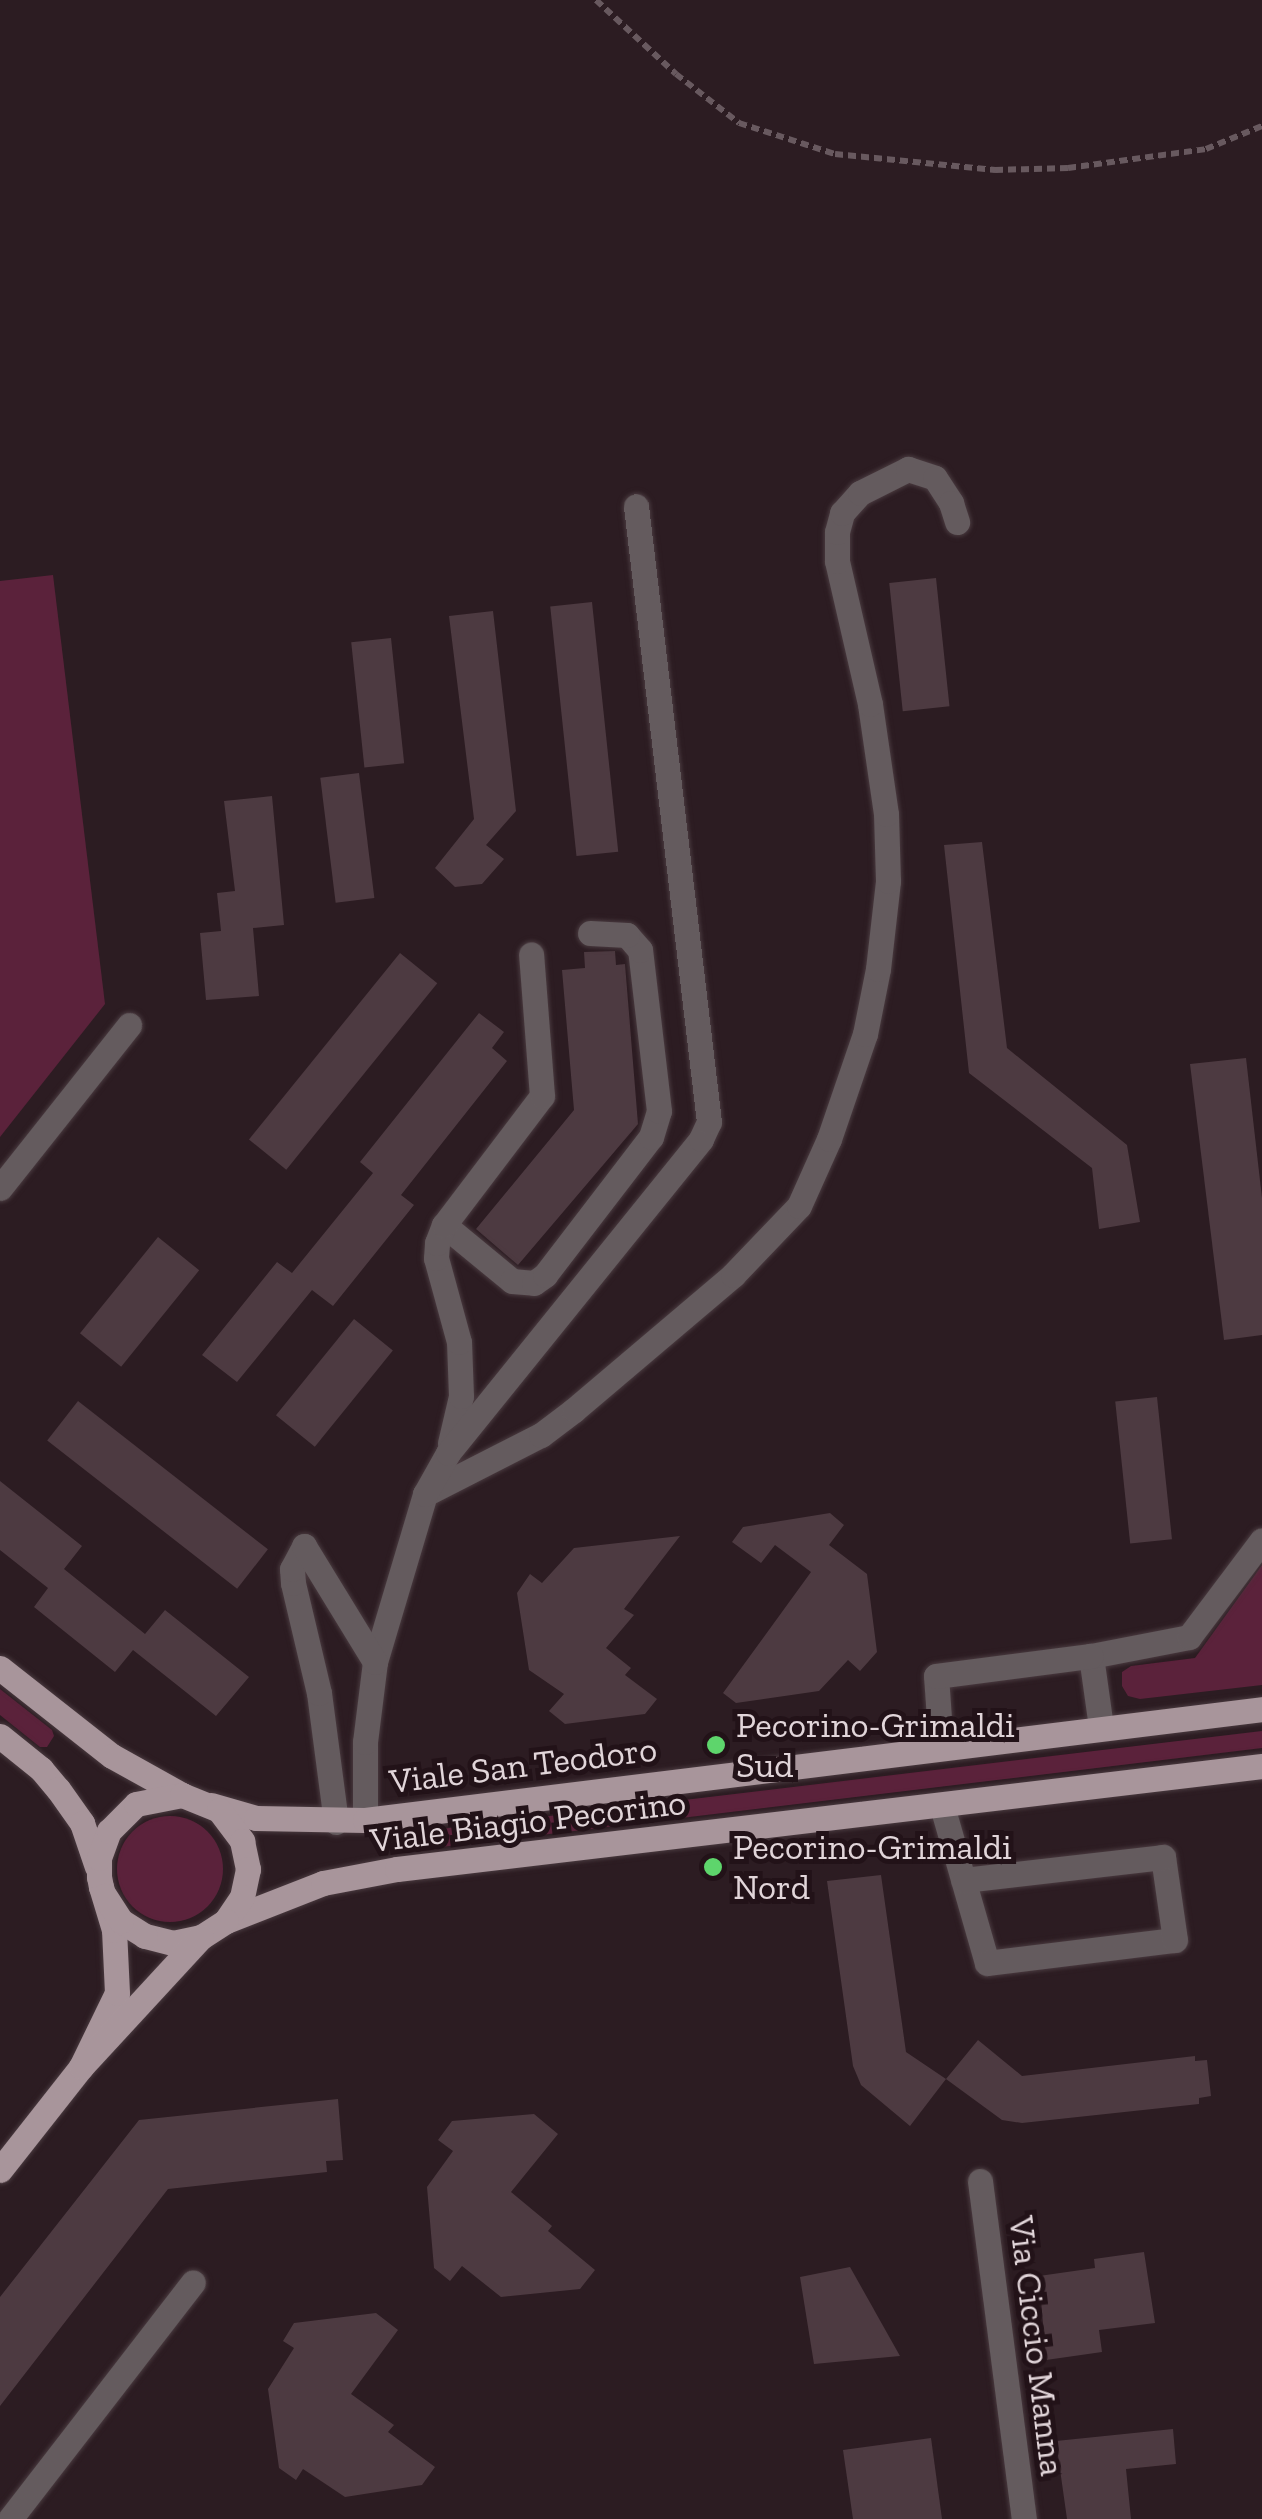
<!DOCTYPE html>
<html>
<head>
<meta charset="utf-8">
<style>
	body { margin:0 }
	#map { position:relative; width:1262px; height:2519px; overflow:hidden; background:#2c1c22; font-family:"Zilla Slab",serif }
	div>[style] { position:absolute }
	.green>* { inset:0; background:#5b223b }
	.round { border-radius:50% }
	.building>* { inset:0; background:#4d3a41; transform-origin:0 0 }
	.path>* { height:6px; margin-top:-3px; transform-origin:0; background:repeating-linear-gradient(90deg,#68595f 0 8px,transparent 0 13px) }
	.roads { filter:drop-shadow(0 0 2px #493a3f) drop-shadow(0 0 2px #493a3f) }
	.minor>* { height:25px; margin:-12.5px; padding:0 12.5px; transform-origin:12.5px; border-radius:12.5px; background:#645b5e }
	.major>* { height:25px; margin:-12.5px; padding:0 12.5px; transform-origin:12.5px; border-radius:12.5px; background:#a8959b }
	.dots>* { width:28px; height:28px; translate:-50% -50%; box-sizing:border-box; border:5px solid #221218; border-radius:50% }
	span { translate:-50% -50%; white-space:nowrap; text-align:center; line-height:1.15; -webkit-text-stroke:10px #221218; paint-order:stroke }
	.poi-label { font-size:35px; color:#e1d5d9 }
	.left { translate:0 -50%; text-align:left }
	.street-label { font-size:35px; color:#e1d5d9 }
</style>
</head>
<body>
<div id="map">
	<div class="green">
		<i style="clip-path:polygon(53px 575px,105px 1004px,0 1137px,0 581px)"></i>
		<i style="clip-path:polygon(1262px 1565px,1262px 1685px,1140px 1699px,1128px 1696px,1122px 1686px,1122px 1672px,1131px 1666px,1195px 1658px)"></i>
		<i style="clip-path:polygon(0 1689px,52px 1730px,54px 1736px,47px 1747px,40px 1747px,0 1715px)"></i>
		<i style="clip-path:polygon(1262px 1731px,1262px 1748px,425px 1849px,416px 1841px,424px 1831px)"></i>
		<i class="round" style="left:117px;top:1816px;width:106px;height:106px"></i>
	</div>
	<div class="building">
		<i style="left:936px;top:578px;width:129px;height:47px;rotate:84deg"></i>
		<i style="left:592px;top:602px;width:251px;height:42px;rotate:84deg"></i>
		<i style="clip-path:polygon(493px 611px,516px 811px,486px 845px,504px 859px,482px 884px,455px 887px,435px 868px,474px 819px,449px 616px)"></i>
		<i style="left:391px;top:638px;width:126px;height:40px;rotate:84deg"></i>
		<i style="left:359px;top:773px;width:126px;height:39px;rotate:83deg"></i>
		<i style="clip-path:polygon(272px 796px,284px 925px,253px 928px,259px 996px,206px 1000px,200px 933px,221px 931px,217px 893px,235px 891px,224px 801px)"></i>
		<i style="clip-path:polygon(982px 842px,1007px 1048px,1127px 1145px,1140px 1222px,1099px 1229px,1092px 1168px,969px 1073px,944px 845px)"></i>
		<i style="clip-path:polygon(615px 951px,616px 965px,625px 964px,638px 1124px,518px 1265px,476px 1229px,574px 1110px,562px 970px,585px 968px,584px 952px)"></i>
		<i style="left:400px;top:953px;width:48px;height:240px;rotate:39deg"></i>
		<i style="clip-path:polygon(479px 1013px,504px 1032px,492px 1048px,507px 1061px,401px 1195px,414px 1205px,333px 1306px,312px 1290px,237px 1382px,202px 1355px,277px 1262px,292px 1273px,373px 1173px,360px 1162px)"></i>
		<i style="clip-path:polygon(1246px 1058px,1262px 1198px,1262px 1335px,1224px 1340px,1190px 1064px)"></i>
		<i style="left:158px;top:1237px;width:53px;height:124px;rotate:39deg"></i>
		<i style="left:354px;top:1319px;width:50px;height:124px;rotate:39deg"></i>
		<i style="left:1157px;top:1397px;width:143px;height:42px;rotate:84deg"></i>
		<i style="left:78px;top:1401px;width:241px;height:50px;rotate:38deg"></i>
		<i style="clip-path:polygon(0 1481px,82px 1546px,64px 1569px,145px 1634px,165px 1610px,249px 1677px,216px 1716px,133px 1650px,115px 1672px,34px 1607px,48px 1588px,0 1550px)"></i>
		<i style="clip-path:polygon(830px 1513px,844px 1525px,829px 1545px,867px 1574px,877px 1652px,860px 1671px,848px 1660px,819px 1691px,736px 1703px,723px 1693px,811px 1572px,775px 1545px,761px 1563px,732px 1542px,743px 1527px)"></i>
		<i style="clip-path:polygon(680px 1536px,624px 1609px,634px 1615px,606px 1648px,631px 1668px,625px 1675px,657px 1699px,645px 1714px,565px 1724px,549px 1711px,564px 1694px,529px 1670px,517px 1593px,530px 1574px,542px 1583px,574px 1548px)"></i>
		<i style="clip-path:polygon(881px 1875px,906px 2052px,946px 2079px,910px 2126px,861px 2085px,853px 2066px,827px 1881px)"></i>
		<i style="clip-path:polygon(978px 2040px,1022px 2076px,1195px 2056px,1195px 2061px,1207px 2060px,1211px 2096px,1199px 2098px,1199px 2104px,1022px 2123px,1002px 2120px,946px 2079px)"></i>
		<i style="clip-path:polygon(338px 2099px,343px 2160px,326px 2161px,327px 2172px,168px 2189px,0 2406px,0 2297px,139px 2120px)"></i>
		<i style="clip-path:polygon(534px 2114px,558px 2134px,511px 2192px,552px 2226px,548px 2231px,595px 2270px,580px 2289px,501px 2297px,462px 2266px,450px 2281px,434px 2268px,427px 2187px,453px 2151px,438px 2140px,452px 2121px)"></i>
		<i style="clip-path:polygon(1144px 2252px,1155px 2323px,1099px 2330px,1102px 2352px,1046px 2360px,1039px 2276px,1095px 2268px,1094px 2259px)"></i>
		<i style="clip-path:polygon(850px 2267px,900px 2356px,814px 2364px,800px 2277px)"></i>
		<i style="clip-path:polygon(376px 2313px,398px 2330px,351px 2394px,394px 2425px,388px 2432px,435px 2467px,422px 2485px,345px 2497px,303px 2469px,296px 2480px,279px 2468px,268px 2389px,294px 2348px,283px 2341px,294px 2323px)"></i>
		<i style="clip-path:polygon(1173px 2429px,1176px 2464px,1126px 2469px,1131px 2519px,1067px 2519px,1056px 2441px)"></i>
		<i style="clip-path:polygon(931px 2438px,942px 2519px,853px 2519px,843px 2450px)"></i>
	</div>
	<div class="path">
		<i style="left:596px;top:0;width:109px;rotate:42.8deg"></i>
		<i style="left:676px;top:74px;width:80px;rotate:37.9deg"></i>
		<i style="left:739px;top:123px;width:101px;rotate:17.9deg"></i>
		<i style="left:835px;top:154px;width:161px;rotate:5.7deg"></i>
		<i style="left:995px;top:170px;width:73px;rotate:-1.6deg"></i>
		<i style="left:1068px;top:168px;width:139px;rotate:-7.8deg"></i>
		<i style="left:1206px;top:149px;width:61px;rotate:-22.3deg"></i>
	</div>
	<div class="roads">
		<div class="minor">
			<i style="left:0;top:1188px;width:208px;rotate:-51.6deg"></i>
			<i style="left:444px;top:1225px;width:88px;rotate:39.5deg"></i>
			<i style="left:512px;top:1281px;width:22px;rotate:5deg"></i>
			<i style="left:534px;top:1283px;width:14px;rotate:-36deg"></i>
			<i style="left:545px;top:1275px;width:174px;rotate:-52.5deg"></i>
			<i style="left:651px;top:1137px;width:27px;rotate:-73deg"></i>
			<i style="left:659px;top:1111px;width:162px;rotate:-96.7deg"></i>
			<i style="left:640px;top:950px;width:20px;rotate:-131deg"></i>
			<i style="left:627px;top:935px;width:37px;rotate:-177deg"></i>
			<i style="left:450px;top:1443px;width:48px;rotate:-76.8deg"></i>
			<i style="left:461px;top:1396px;width:54px;rotate:-92.1deg"></i>
			<i style="left:459px;top:1342px;width:87px;rotate:-105.3deg"></i>
			<i style="left:436px;top:1258px;width:15px;rotate:-86deg"></i>
			<i style="left:437px;top:1243px;width:19px;rotate:-69deg"></i>
			<i style="left:444px;top:1225px;width:162px;rotate:-52.8deg"></i>
			<i style="left:542px;top:1096px;width:142px;rotate:-94.4deg"></i>
			<i style="left:425px;top:1494px;width:130px;rotate:-27deg"></i>
			<i style="left:541px;top:1435px;width:41px;rotate:-37.1deg"></i>
			<i style="left:574px;top:1410px;width:209px;rotate:-40.3deg"></i>
			<i style="left:733px;top:1275px;width:95px;rotate:-46.3deg"></i>
			<i style="left:799px;top:1206px;width:73px;rotate:-65.9deg"></i>
			<i style="left:829px;top:1139px;width:111px;rotate:-71.1deg"></i>
			<i style="left:865px;top:1034px;width:66px;rotate:-78.7deg"></i>
			<i style="left:878px;top:969px;width:89px;rotate:-83.5deg"></i>
			<i style="left:888px;top:881px;width:67px;rotate:-91.7deg"></i>
			<i style="left:886px;top:814px;width:111px;rotate:-98.3deg"></i>
			<i style="left:870px;top:704px;width:147px;rotate:-103deg"></i>
			<i style="left:837px;top:561px;width:29px;rotate:-90deg"></i>
			<i style="left:837px;top:532px;width:20px;rotate:-75deg"></i>
			<i style="left:842px;top:513px;width:27px;rotate:-48deg"></i>
			<i style="left:860px;top:493px;width:54px;rotate:-26.6deg"></i>
			<i style="left:908px;top:469px;width:28px;rotate:18deg"></i>
			<i style="left:935px;top:478px;width:30px;rotate:57deg"></i>
			<i style="left:951px;top:503px;width:20px;rotate:72deg"></i>
			<i style="left:1101px;top:1727px;width:72px;rotate:-98deg"></i>
			<i style="left:1091px;top:1656px;width:100px;rotate:-11deg"></i>
			<i style="left:1189px;top:1637px;width:121px;rotate:-53deg"></i>
			<i style="left:941px;top:1747px;width:71px;rotate:-94deg"></i>
			<i style="left:936px;top:1676px;width:156px;rotate:-7.4deg"></i>
			<i style="left:942px;top:1806px;width:163px;rotate:74deg"></i>
			<i style="left:987px;top:1963px;width:189px;rotate:-7deg"></i>
			<i style="left:1175px;top:1940px;width:84px;rotate:-98.2deg"></i>
			<i style="left:1163px;top:1857px;width:201px;rotate:173.4deg"></i>
			<i style="left:365px;top:1820px;width:78px;rotate:-90deg"></i>
			<i style="left:365px;top:1742px;width:81px;rotate:-82.9deg"></i>
			<i style="left:375px;top:1662px;width:175px;rotate:-73.4deg"></i>
			<i style="left:425px;top:1494px;width:47px;rotate:-60.7deg"></i>
			<i style="left:448px;top:1453px;width:403px;rotate:-51.1deg"></i>
			<i style="left:701px;top:1139px;width:19px;rotate:-65deg"></i>
			<i style="left:709px;top:1122px;width:620px;rotate:-96.76deg"></i>
			<i style="left:336px;top:1822px;width:130px;rotate:-97.5deg"></i>
			<i style="left:319px;top:1693px;width:113px;rotate:-103.3deg"></i>
			<i style="left:293px;top:1583px;width:14px;rotate:-94deg"></i>
			<i style="left:292px;top:1569px;width:26px;rotate:-62deg"></i>
			<i style="left:304px;top:1546px;width:136px;rotate:58.5deg"></i>
			<i style="left:980px;top:2181px;width:341px;rotate:82.6deg"></i>
			<i style="left:10px;top:2519px;width:299px;rotate:-52.3deg"></i>
		</div>
		<div class="major">
			<i style="left:0;top:1668px;width:142px;rotate:38.2deg"></i>
			<i style="left:112px;top:1756px;width:80px;rotate:29.1deg"></i>
			<i style="left:0;top:1736px;width:53px;rotate:38.8deg"></i>
			<i style="left:41px;top:1769px;width:26px;rotate:50deg"></i>
			<i style="left:58px;top:1789px;width:42px;rotate:54.8deg"></i>
			<i style="left:82px;top:1823px;width:46px;rotate:71.2deg"></i>
			<i style="left:211px;top:1805px;width:47px;rotate:16.1deg"></i>
			<i style="left:256px;top:1818px;width:109px;rotate:1.1deg"></i>
			<i style="left:365px;top:1820px;width:904px;rotate:-7.05deg"></i>
			<i style="left:226px;top:1921px;width:104px;rotate:-21.4deg"></i>
			<i style="left:323px;top:1883px;width:75px;rotate:-10.7deg"></i>
			<i style="left:397px;top:1869px;width:871px;rotate:-6.79deg"></i>
			<i style="left:81px;top:2067px;width:82px;rotate:-64.1deg"></i>
			<i style="left:117px;top:1993px;width:63px;rotate:-92.7deg"></i>
			<i style="left:114px;top:1930px;width:45px;rotate:-106.8deg"></i>
			<i style="left:101px;top:1887px;width:10px;rotate:-101deg"></i>
			<i style="left:99px;top:1877px;width:19px;rotate:-90deg"></i>
			<i style="left:99px;top:1858px;width:29px;rotate:-70deg"></i>
			<i style="left:109px;top:1831px;width:38px;rotate:-45deg"></i>
			<i style="left:136px;top:1804px;width:47px;rotate:-11.1deg"></i>
			<i style="left:182px;top:1795px;width:40px;rotate:22deg"></i>
			<i style="left:219px;top:1810px;width:39px;rotate:53deg"></i>
			<i style="left:242px;top:1841px;width:29px;rotate:78deg"></i>
			<i style="left:248px;top:1869px;width:29px;rotate:102deg"></i>
			<i style="left:242px;top:1897px;width:29px;rotate:124deg"></i>
			<i style="left:226px;top:1921px;width:30px;rotate:147deg"></i>
			<i style="left:201px;top:1937px;width:29px;rotate:168deg"></i>
			<i style="left:173px;top:1943px;width:29px;rotate:-166deg"></i>
			<i style="left:145px;top:1936px;width:28px;rotate:-148deg"></i>
			<i style="left:121px;top:1921px;width:30px;rotate:-123deg"></i>
			<i style="left:0;top:2170px;width:131px;rotate:-51.8deg"></i>
			<i style="left:81px;top:2067px;width:177px;rotate:-47.3deg"></i>
		</div>
	</div>
	<div class="dots">
		<i style="left:716px;top:1745px;background:#5ed56c"></i>
		<i style="left:713px;top:1867px;background:#5ed56c"></i>
	</div>
	<div class="poi-label">
		<span class="left" style="left:736px;top:1745px">Pecorino-Grimaldi<br>Sud</span>
		<span class="left" style="left:733px;top:1867px">Pecorino-Grimaldi<br>Nord</span>
	</div>
	<div class="street-label">
		<span style="left:523px;top:1765px;rotate:-7deg">Viale San Teodoro</span>
		<span style="left:528px;top:1821px;rotate:-7deg">Viale Biagio Pecorino</span>
		<span style="left:1037px;top:2346px;rotate:83deg">Via Ciccio Manna</span>
	</div>
</div>
</body>
</html>
